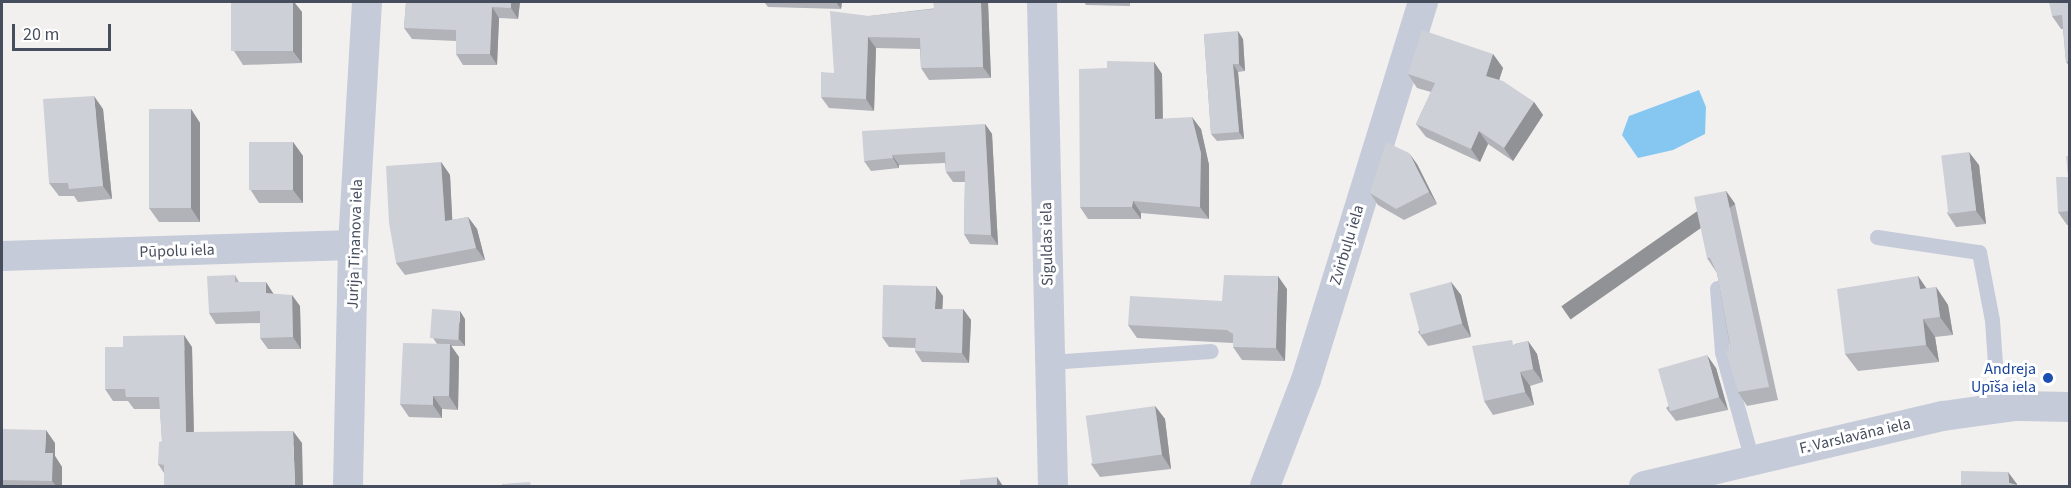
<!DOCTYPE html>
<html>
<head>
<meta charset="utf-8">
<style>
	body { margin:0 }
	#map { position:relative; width:2071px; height:488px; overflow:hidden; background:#f2f0ef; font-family:"Source Sans 3",sans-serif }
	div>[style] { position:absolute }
	.water>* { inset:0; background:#86c7f1 }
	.service>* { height:15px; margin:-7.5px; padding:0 7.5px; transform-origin:7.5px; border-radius:7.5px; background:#c5cbd8 }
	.minor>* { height:30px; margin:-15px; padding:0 15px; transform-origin:15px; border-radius:15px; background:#c5cbd8 }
	.wall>* { inset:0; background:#b1b3b9 }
	.shaded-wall>* { inset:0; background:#909296; transform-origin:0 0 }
	.building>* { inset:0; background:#ced0d7; transform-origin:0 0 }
	.dots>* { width:16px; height:16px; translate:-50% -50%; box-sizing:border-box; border:3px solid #fff; border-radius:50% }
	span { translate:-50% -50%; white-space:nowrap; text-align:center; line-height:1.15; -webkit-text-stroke:6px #fff; paint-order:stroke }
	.street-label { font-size:16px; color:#464e5e }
	.transit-label { font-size:16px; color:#164399 }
	.right { translate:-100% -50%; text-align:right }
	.frame { position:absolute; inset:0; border:3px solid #464e5e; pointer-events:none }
	.scale { position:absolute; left:12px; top:24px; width:99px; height:27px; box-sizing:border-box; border:3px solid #464e5e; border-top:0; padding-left:8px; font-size:18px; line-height:21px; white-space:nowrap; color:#464e5e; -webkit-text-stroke:4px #fff; paint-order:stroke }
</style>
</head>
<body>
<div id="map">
	<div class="water">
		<i style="clip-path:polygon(1699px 90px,1706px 107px,1705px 134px,1673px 150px,1638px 158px,1622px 135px,1629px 116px)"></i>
	</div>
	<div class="service">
		<i style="left:1877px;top:237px;width:103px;rotate:8.4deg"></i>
		<i style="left:1979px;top:252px;width:69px;rotate:79.2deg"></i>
		<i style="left:1992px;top:320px;width:88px;rotate:86.1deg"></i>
		<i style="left:1717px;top:288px;width:64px;rotate:85.5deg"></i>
		<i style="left:1722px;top:352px;width:112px;rotate:74.5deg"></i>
		<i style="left:1049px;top:362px;width:162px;rotate:-3.9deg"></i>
	</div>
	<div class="minor">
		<i style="left:1042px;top:2px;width:484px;rotate:88.7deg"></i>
		<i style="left:2px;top:256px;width:351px;rotate:-1.8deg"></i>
		<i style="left:348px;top:486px;width:241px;rotate:-88.8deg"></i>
		<i style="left:353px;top:245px;width:243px;rotate:-86.7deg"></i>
		<i style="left:1265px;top:486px;width:114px;rotate:-68.9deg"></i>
		<i style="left:1306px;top:380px;width:396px;rotate:-72.8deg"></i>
		<i style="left:1644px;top:486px;width:307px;rotate:-13.2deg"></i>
		<i style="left:1943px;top:416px;width:73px;rotate:-7.9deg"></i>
		<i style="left:2015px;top:406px;width:55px;rotate:1deg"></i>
	</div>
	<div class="wall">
		<i style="clip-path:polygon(231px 2px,294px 2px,302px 12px,302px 63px,243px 65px,234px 51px)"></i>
		<i style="clip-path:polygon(406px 2px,520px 2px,518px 19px,499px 18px,497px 65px,463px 65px,456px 54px,456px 41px,412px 39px,404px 28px)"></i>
		<i style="clip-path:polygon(764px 2px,842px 2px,841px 9px,768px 7px)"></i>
		<i style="clip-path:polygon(988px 2px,991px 78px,929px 80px,921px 68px,920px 49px,876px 48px,874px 111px,829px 108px,821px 97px,869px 16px)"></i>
		<i style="clip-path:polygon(1084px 2px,1130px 2px,1130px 6px,1086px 5px)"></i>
		<i style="clip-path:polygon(2070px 2px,2070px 67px,2066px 62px,2063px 29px,2061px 29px,2052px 16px)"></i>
		<i style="clip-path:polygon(1204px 34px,1243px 39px,1245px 71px,1238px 72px,1244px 139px,1217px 141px,1211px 134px)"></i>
		<i style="clip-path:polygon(1493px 54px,1503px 68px,1499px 80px,1534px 102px,1543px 115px,1513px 161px,1488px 144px,1480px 162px,1426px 137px,1416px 124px,1431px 92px,1417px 88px,1408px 74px)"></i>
		<i style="clip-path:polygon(1154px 62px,1162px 74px,1163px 119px,1201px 129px,1209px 165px,1209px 219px,1141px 213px,1141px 219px,1088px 219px,1080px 207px,1107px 68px)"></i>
		<i style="clip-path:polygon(103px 109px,112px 199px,78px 202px,74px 196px,59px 196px,49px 183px)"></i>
		<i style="clip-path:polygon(191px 109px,200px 123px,200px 222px,159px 222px,149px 208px)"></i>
		<i style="clip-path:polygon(985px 124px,992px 134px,998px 245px,970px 244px,964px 234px,965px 182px,953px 182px,946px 172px,945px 163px,899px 165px,899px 168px,871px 171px,864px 161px)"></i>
		<i style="clip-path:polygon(293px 142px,303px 156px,303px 203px,259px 203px,250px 189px)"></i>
		<i style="clip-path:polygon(2070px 156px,2070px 225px,2067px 225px,2058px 212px,2068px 177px)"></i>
		<i style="clip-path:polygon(441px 162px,450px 175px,452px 220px,468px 217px,477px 229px,485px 260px,405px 275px,396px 263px)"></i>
		<i style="clip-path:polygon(1417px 164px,1437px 204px,1404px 220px,1378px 205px,1370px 193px)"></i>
		<i style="clip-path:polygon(1979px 165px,1986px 224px,1956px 227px,1947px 213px)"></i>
		<i style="clip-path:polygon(1726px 191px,1735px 204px,1778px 400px,1747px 406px,1738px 392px,1717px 273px,1707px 258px)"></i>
		<i style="clip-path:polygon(235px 275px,239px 282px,273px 293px,274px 294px,300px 306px,301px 349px,268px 349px,260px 338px,260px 323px,216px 324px,209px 313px)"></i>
		<i style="clip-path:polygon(1918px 276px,1927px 289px,1936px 287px,1948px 305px,1953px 335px,1935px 337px,1939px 362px,1858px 371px,1845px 354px)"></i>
		<i style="clip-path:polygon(1451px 282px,1461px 295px,1471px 337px,1428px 346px,1418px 332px)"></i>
		<i style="clip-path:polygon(1287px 289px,1285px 361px,1242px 360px,1233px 347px,1233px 343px,1137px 338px,1128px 325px,1222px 301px)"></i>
		<i style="clip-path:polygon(943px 296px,942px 309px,963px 309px,971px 320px,969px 363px,922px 362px,915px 351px,915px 348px,889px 347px,882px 337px)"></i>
		<i style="clip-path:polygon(465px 319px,465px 346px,451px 346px,459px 357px,458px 410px,442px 409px,442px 418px,409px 417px,400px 404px,437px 344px,433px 338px)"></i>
		<i style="clip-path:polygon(1528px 341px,1537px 354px,1543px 382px,1530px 386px,1534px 405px,1493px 415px,1484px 401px,1515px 344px)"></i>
		<i style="clip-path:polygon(192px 347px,194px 432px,302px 443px,164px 473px,158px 464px,162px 441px,160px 409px,134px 409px,128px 401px,113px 401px,105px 389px)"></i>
		<i style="clip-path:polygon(1716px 368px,1728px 410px,1676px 421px,1666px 408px)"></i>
		<i style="clip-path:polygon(1155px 406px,1165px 419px,1171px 469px,1100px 477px,1091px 464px)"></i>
		<i style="clip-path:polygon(55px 443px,55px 456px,62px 467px,62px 486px,2px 486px,2px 480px)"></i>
	</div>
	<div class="shaded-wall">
		<i style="clip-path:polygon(293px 2px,294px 2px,302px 12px,302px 63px,292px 50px)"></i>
		<i style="clip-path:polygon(511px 2px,520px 2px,518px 19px,511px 8px)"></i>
		<i style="clip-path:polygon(836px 2px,842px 2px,841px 9px)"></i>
		<i style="clip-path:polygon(981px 2px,988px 2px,991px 78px,983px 67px)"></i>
		<i style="clip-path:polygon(492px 7px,499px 18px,497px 65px,490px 54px)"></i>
		<i style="clip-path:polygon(1238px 31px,1243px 39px,1245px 71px,1239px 64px)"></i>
		<i style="clip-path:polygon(868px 37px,876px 48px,874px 111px,866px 99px)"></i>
		<i style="clip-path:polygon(1493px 54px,1503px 68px,1496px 90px,1486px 76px)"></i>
		<i style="clip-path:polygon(1154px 62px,1162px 74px,1163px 131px,1155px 119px)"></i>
		<i style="clip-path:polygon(1233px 64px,1238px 72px,1244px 139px,1239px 132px)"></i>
		<i style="clip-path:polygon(94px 96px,103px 109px,112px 199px,103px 186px)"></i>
		<i style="clip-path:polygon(1534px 102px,1543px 115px,1513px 161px,1504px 148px)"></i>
		<i style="clip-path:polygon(191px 109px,200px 123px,200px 222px,191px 208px)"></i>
		<i style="clip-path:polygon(1192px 117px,1201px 129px,1209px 165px,1209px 219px,1200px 207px)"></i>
		<i style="clip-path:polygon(985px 124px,992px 134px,998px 245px,991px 235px)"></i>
		<i style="clip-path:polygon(1479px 131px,1488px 144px,1480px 162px,1471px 149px)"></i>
		<i style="clip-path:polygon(293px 142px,303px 156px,303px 203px,293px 190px)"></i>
		<i style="clip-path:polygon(1969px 152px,1979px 165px,1986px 224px,1976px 211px)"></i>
		<i style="clip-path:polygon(1409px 153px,1417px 164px,1437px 204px,1429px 192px)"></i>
		<i style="clip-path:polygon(892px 155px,899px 165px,899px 168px,893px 158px)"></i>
		<i style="clip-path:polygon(441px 162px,450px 175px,453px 233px,445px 221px)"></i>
		<i style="left:1726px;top:191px;width:16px;height:201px;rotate:55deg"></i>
		<i style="clip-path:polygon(1133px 201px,1141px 213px,1141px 219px,1132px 207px)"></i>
		<i style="clip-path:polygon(468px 217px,477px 229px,485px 260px,476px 248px)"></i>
		<i style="clip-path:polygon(1278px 276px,1287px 289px,1285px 361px,1276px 348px)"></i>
		<i style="clip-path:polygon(1918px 276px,1930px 294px,1920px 289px)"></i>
		<i style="clip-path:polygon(266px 282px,273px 293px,274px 305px,266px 293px)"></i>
		<i style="clip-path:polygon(1451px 282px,1461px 295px,1471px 337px,1462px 324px)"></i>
		<i style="clip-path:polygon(936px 286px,943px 296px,942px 319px,935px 309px)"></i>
		<i style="clip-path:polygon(1936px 287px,1948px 305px,1953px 335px,1940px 317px)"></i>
		<i style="clip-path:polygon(292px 295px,300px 306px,301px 349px,293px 337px)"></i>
		<i style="clip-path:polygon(963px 309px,971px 320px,969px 363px,962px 353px)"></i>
		<i style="clip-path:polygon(460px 311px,465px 319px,465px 346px,459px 339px)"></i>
		<i style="clip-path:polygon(1923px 319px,1935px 337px,1939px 362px,1926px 345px)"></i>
		<i style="clip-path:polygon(184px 335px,192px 347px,194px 444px,186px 432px)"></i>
		<i style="clip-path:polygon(1528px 341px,1537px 354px,1543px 382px,1533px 369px)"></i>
		<i style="clip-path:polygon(450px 344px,459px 357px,458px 410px,449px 396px)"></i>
		<i style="clip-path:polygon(1707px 355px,1716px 368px,1728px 410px,1719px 397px)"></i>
		<i style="clip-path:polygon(1520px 372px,1530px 386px,1534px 405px,1525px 392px)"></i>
		<i style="clip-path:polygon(433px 396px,442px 409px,442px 418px,433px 405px)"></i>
		<i style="clip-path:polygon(1155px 406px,1165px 419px,1171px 469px,1162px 455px)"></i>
		<i style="clip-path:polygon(46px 430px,55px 443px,55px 456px,62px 467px,62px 486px,56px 486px,52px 481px,45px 453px)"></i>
		<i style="clip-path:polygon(293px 431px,302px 443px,303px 486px,295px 486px)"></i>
		<i style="clip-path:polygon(2008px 472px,2017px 484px,2017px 486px,2009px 483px)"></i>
		<i style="clip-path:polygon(997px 477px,1003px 486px,997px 486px)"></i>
	</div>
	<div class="building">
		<i style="left:231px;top:2px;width:62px;height:49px"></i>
		<i style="clip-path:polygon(406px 2px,511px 2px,511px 8px,492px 7px,490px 54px,456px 54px,456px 30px,404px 28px)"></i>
		<i style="clip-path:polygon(933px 2px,981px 2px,983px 67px,921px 68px,920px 38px,868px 37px,866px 99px,821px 97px,821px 72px,834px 73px,830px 11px,869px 16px,934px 9px)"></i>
		<i style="clip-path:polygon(2049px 2px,2070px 2px,2070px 61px,2066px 62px,2062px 15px,2052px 16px)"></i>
		<i style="clip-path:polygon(1422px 30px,1493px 54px,1486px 76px,1503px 81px,1534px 102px,1504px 148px,1479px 131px,1471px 149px,1416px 124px,1435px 83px,1408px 74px)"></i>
		<i style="clip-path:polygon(1238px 31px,1239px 64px,1233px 64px,1239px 132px,1211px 134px,1204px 34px)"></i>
		<i style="clip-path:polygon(1107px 61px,1154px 62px,1155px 119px,1192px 117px,1201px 153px,1200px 207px,1133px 201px,1132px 207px,1080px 207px,1079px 69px,1107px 68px)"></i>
		<i style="clip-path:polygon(94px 96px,103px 186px,69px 189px,68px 183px,49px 183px,43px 99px)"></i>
		<i style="left:149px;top:109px;width:42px;height:99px"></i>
		<i style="clip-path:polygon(985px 124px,991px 235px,964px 234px,965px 171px,946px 172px,945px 152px,892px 155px,893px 158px,864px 161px,862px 131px)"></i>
		<i style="left:293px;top:142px;width:48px;height:44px;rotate:90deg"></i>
		<i style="clip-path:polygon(1386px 142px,1409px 153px,1429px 192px,1396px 209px,1370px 193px)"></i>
		<i style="left:1969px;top:152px;width:59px;height:28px;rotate:83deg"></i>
		<i style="clip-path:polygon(2066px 156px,2070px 156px,2070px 211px,2058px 212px,2056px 177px,2068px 177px)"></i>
		<i style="clip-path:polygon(441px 162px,445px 221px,468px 217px,476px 248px,396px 263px,389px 223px,386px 166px)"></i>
		<i style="clip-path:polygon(1726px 191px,1769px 387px,1738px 392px,1726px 351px,1731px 350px,1717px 273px,1710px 258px,1707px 258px,1694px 197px)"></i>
		<i style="clip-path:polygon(235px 275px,235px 282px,266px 282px,266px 293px,292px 295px,293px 337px,260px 338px,260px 311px,209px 313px,207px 276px)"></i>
		<i style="clip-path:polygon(1224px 275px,1278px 276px,1276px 348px,1233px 347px,1233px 334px,1227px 330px,1128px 325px,1130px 296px,1222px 301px)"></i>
		<i style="clip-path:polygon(1918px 276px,1920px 289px,1936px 287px,1940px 317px,1923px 319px,1926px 345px,1845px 354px,1837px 289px)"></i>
		<i style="left:1451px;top:282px;width:43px;height:43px;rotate:75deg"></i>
		<i style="clip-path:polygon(883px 285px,936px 286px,935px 309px,963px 309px,962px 353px,915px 351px,916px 338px,882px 337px)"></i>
		<i style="left:432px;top:309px;width:28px;height:29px;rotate:4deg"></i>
		<i style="clip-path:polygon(184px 335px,186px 432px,293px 431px,295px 486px,164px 486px,164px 465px,158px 464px,159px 442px,162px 441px,159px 397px,126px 397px,125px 389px,105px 389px,105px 347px,123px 347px,123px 336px)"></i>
		<i style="clip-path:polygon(1512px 340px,1513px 345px,1528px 341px,1533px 369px,1520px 372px,1525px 392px,1484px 401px,1472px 346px)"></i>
		<i style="clip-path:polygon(403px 343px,450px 344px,449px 396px,433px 396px,433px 405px,400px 404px)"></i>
		<i style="left:1707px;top:355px;width:44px;height:51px;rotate:74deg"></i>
		<i style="left:1155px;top:406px;width:49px;height:70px;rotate:82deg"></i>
		<i style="clip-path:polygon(2px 429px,46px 430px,45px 453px,53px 453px,52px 481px,2px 480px)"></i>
		<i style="clip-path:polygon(1961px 471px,2008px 472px,2009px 483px,2022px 486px,1961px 486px)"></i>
		<i style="clip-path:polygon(997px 477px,997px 486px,960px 486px,960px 480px)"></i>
		<i style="clip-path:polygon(530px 482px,531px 486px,502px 486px,502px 484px)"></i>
		<i style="clip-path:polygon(397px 485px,451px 486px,397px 486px)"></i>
	</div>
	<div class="dots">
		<i style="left:2048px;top:378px;background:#1a4fb4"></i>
	</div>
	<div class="street-label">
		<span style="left:355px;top:244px;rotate:-88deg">Jurija Tiņanova iela</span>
		<span style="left:1047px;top:244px;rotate:-91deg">Siguldas iela</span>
		<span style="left:1347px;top:245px;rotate:-73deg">Zvirbuļu iela</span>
		<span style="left:177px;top:251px;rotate:-2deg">Pūpolu iela</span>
		<span style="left:1855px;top:436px;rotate:-13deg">F. Varslavāna iela</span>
	</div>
	<div class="transit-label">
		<span class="right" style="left:2036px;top:378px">Andreja<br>Upīša iela</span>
	</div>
	<div class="frame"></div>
	<div class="scale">20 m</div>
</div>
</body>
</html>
